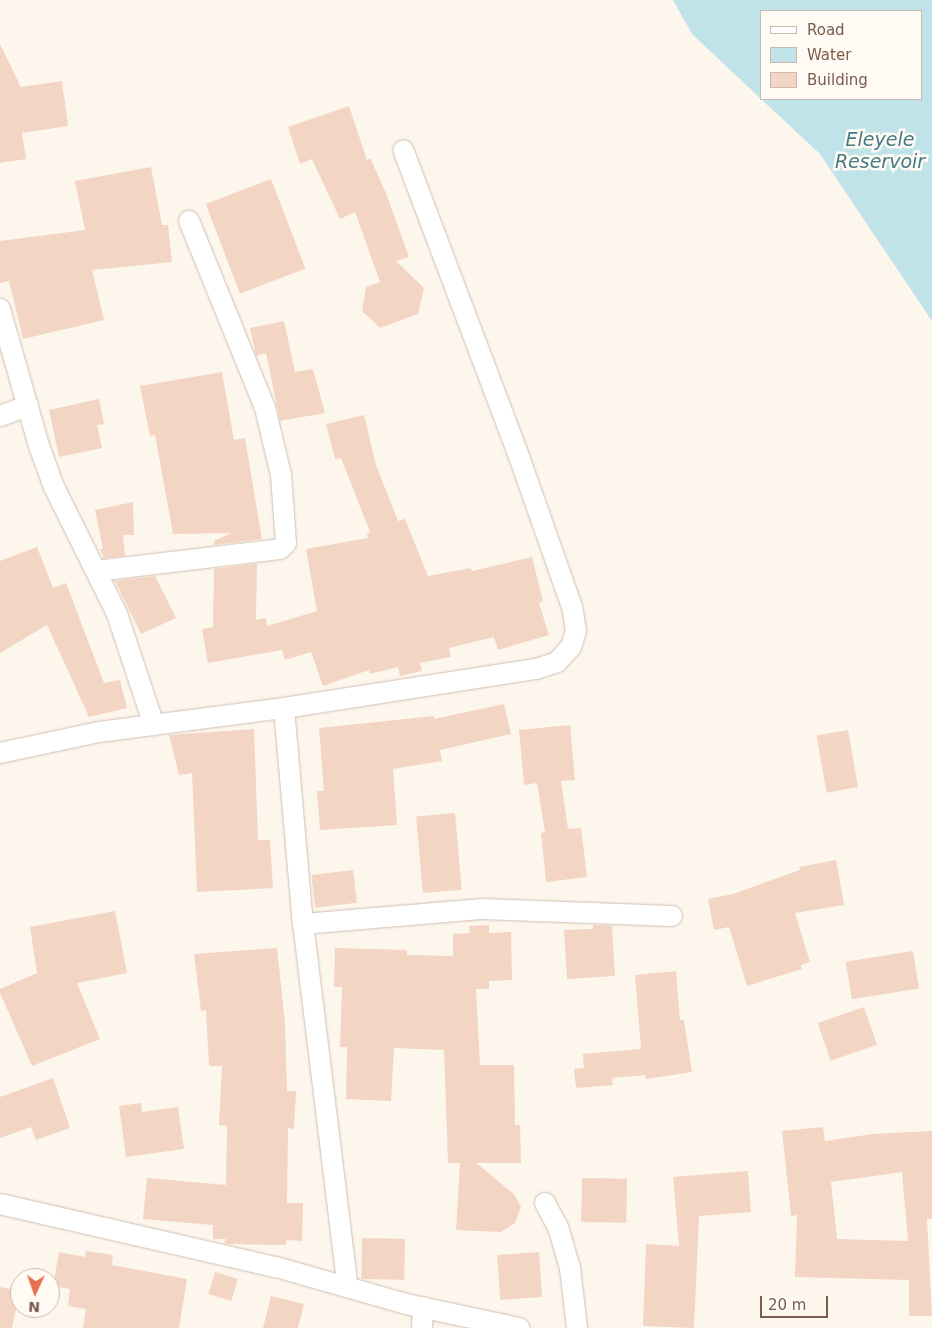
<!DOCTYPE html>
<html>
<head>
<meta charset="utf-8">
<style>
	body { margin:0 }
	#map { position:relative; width:932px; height:1328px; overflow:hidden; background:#fdf6ec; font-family:"DejaVu Sans",sans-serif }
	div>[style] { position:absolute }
	.water>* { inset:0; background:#bfe3e8 }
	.building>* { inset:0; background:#f3d5c3; transform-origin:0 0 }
	.roads { filter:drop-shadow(0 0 1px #d1beb0) drop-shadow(0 0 1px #d1beb0) }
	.street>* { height:20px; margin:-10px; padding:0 10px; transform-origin:10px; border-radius:10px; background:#fff }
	span { translate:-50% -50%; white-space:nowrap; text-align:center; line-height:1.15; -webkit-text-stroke:5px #fffaf3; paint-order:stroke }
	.water-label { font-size:19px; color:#437c86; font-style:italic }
	.legend { position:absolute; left:760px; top:10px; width:162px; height:90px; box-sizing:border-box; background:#fffaf3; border:1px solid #cabbb1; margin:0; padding:6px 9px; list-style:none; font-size:15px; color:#7a5c4d }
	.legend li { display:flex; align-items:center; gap:10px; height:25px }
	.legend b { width:25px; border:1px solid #cabbb1 }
	.north { position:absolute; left:10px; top:1268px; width:50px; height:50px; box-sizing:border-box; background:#fffaf3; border:1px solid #cabbb1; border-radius:50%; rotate:183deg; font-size:14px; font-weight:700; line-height:20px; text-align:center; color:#7a5c4d }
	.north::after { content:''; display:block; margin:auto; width:18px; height:22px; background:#e76f51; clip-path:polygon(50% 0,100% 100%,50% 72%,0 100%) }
	.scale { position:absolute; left:760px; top:1296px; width:68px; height:22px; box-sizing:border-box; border:2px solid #7a5c4d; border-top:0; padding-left:6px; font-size:15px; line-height:18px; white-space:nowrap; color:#7a5c4d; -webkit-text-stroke:4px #fffaf3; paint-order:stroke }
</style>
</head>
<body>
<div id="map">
	<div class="water">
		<i style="clip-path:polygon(673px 0,932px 0,932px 321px,820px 154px,761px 99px,921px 99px,921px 11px,761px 11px,761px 99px,692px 34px)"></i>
	</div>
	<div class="building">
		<i style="clip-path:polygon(0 44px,21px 87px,62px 81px,68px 126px,22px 133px,26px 159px,0 163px)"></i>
		<i style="clip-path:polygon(349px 106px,367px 160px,370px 158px,386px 193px,409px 257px,396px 261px,424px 288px,418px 314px,380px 328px,362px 311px,366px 287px,380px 282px,355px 212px,340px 219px,312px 159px,300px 164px,288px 127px)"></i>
		<i style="clip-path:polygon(151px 167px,162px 225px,168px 225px,172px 262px,92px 270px,104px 320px,23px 339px,9px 281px,0 283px,0 241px,85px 230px,75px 181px)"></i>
		<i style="left:271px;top:179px;width:96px;height:70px;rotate:69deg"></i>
		<i style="clip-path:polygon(284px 321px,295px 372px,313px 369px,325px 413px,280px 421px,266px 353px,256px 356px,250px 328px)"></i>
		<i style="clip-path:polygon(222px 372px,234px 440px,245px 438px,262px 539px,214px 545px,214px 541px,231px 533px,173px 534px,155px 435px,150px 436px,140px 386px)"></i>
		<i style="clip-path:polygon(99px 399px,104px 424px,97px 425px,102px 448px,59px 457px,49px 410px)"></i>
		<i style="clip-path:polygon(364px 415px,376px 465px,398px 521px,405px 519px,428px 576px,471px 568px,472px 571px,532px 557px,543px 601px,539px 603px,549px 635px,498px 650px,494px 637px,449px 648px,451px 657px,420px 663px,422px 671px,400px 676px,398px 667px,370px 674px,369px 670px,323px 686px,311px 652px,285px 660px,282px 650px,208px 663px,202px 629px,213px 627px,214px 569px,257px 564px,256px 620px,266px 618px,267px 626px,317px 611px,306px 549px,368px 538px,367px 533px,370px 532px,341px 458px,335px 459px,326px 424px)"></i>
		<i style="clip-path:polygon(133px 502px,134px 535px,123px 535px,125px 556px,104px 558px,100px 549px,103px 549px,95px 510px)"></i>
		<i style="clip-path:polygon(37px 547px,53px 588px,66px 583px,104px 683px,120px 680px,127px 708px,89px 717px,47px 625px,0 653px,0 561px)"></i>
		<i style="clip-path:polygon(155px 576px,176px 618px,141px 634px,115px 581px)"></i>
		<i style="clip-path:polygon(504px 704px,511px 734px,440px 750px,442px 761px,393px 769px,397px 825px,320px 830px,317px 791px,324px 791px,319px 728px,434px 716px,434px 719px)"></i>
		<i style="clip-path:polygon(570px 725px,575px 780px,561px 781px,568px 829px,581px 828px,587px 877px,546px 882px,541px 833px,545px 832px,537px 783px,524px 785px,519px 730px)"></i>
		<i style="clip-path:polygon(254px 729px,258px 840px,270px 840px,273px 888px,197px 892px,192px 773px,179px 775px,169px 735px)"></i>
		<i style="left:848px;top:730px;width:58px;height:32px;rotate:80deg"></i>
		<i style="left:455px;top:813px;width:77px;height:39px;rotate:85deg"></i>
		<i style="clip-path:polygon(836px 860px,844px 905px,795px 913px,810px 962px,801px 965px,802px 969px,747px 986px,729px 927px,714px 930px,708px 899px,733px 894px,800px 870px,799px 867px)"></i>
		<i style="left:353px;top:870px;width:33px;height:42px;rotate:83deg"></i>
		<i style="clip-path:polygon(115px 911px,127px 973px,77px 983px,100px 1039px,32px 1066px,0 993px,0 989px,37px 973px,30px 927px)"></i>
		<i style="clip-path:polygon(489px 925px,489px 933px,511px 932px,512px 980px,489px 981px,489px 989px,476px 989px,480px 1065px,514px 1065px,515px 1125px,520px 1125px,521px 1163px,476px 1163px,514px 1194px,521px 1207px,515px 1223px,501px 1232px,456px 1230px,460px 1163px,448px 1163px,444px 1050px,394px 1048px,391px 1101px,346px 1099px,347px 1047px,340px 1047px,342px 987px,334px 987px,335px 948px,407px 950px,407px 955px,453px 956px,453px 934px,470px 933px,469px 926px)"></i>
		<i style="clip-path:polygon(593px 925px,612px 926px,615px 976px,567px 979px,564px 930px,593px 929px)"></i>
		<i style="clip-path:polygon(277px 948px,285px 1023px,287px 1091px,296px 1091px,294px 1129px,288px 1128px,287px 1203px,303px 1203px,302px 1241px,286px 1240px,286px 1245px,230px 1244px,224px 1243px,226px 1239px,213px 1239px,213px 1225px,143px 1219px,147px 1178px,226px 1185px,227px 1126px,219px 1125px,222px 1066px,209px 1066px,206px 1010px,201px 1011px,194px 954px)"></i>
		<i style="left:913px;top:951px;width:38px;height:68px;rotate:81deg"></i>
		<i style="clip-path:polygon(676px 971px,680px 1020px,684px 1020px,692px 1072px,646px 1079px,645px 1075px,612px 1078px,613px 1085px,576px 1088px,574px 1069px,584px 1068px,583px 1054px,641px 1049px,635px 975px)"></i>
		<i style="left:864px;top:1007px;width:40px;height:49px;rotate:71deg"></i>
		<i style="clip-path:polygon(53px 1078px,70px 1128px,36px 1140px,31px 1127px,0 1138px,0 1097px)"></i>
		<i style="clip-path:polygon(141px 1103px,142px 1112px,178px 1107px,184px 1149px,126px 1157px,119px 1106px)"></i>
		<i style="clip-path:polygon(evenodd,823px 1127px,825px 1141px,873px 1134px,932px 1131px,932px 1219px,927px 1219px,932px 1316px,909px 1316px,909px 1280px,795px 1277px,797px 1215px,791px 1216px,782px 1131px,823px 1127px,902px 1172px,908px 1241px,837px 1239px,831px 1182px,902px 1172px)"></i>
		<i style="clip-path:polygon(748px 1171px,751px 1212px,699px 1216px,694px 1328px,643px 1326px,646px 1244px,679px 1246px,673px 1177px)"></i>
		<i style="left:582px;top:1178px;width:45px;height:44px;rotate:1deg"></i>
		<i style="left:362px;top:1238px;width:43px;height:41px;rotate:1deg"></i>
		<i style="clip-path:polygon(86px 1251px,113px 1255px,112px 1265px,187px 1279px,179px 1328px,83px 1328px,86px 1309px,68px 1306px,70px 1289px,53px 1286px,59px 1252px,85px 1257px)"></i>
		<i style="left:539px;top:1252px;width:45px;height:42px;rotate:86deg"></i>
		<i style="left:215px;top:1272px;width:24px;height:23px;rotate:17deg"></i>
		<i style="clip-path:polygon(0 1287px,20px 1291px,12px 1328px,0 1328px)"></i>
		<i style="clip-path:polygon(271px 1296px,304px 1304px,298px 1328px,263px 1328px)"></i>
	</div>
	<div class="roads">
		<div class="street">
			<i style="left:0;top:309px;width:142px;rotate:74.1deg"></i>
			<i style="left:39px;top:446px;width:44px;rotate:69.9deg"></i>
			<i style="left:54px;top:487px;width:142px;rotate:63.6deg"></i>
			<i style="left:117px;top:614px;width:117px;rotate:71.6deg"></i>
			<i style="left:0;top:416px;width:30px;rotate:-20deg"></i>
			<i style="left:96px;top:571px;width:185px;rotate:-6.8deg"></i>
			<i style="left:280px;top:549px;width:8px;rotate:-45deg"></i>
			<i style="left:286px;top:543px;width:68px;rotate:-94.2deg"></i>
			<i style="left:281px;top:475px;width:69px;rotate:-103.4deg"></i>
			<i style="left:265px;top:408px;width:202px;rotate:-112.1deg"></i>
			<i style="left:284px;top:708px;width:208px;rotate:85deg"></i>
			<i style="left:302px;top:915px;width:375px;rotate:83deg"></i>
			<i style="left:0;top:753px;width:101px;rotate:-12deg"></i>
			<i style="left:99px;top:732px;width:187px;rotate:-7.4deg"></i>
			<i style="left:284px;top:708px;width:255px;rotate:-8.8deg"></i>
			<i style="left:536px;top:669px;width:22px;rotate:-18deg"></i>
			<i style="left:557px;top:662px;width:21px;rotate:-47deg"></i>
			<i style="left:571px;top:647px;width:17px;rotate:-73deg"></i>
			<i style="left:576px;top:631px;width:24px;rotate:-99deg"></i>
			<i style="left:572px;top:607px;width:157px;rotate:-109.4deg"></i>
			<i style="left:520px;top:459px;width:330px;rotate:-110.7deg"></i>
			<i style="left:303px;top:924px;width:181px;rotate:-4.8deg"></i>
			<i style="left:483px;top:909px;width:189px;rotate:2.1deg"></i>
			<i style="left:545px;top:1203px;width:27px;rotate:62deg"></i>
			<i style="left:558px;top:1227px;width:43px;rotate:73.7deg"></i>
			<i style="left:570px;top:1268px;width:60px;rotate:83.3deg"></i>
			<i style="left:0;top:1204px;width:283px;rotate:12.9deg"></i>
			<i style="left:276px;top:1267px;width:135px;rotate:15.9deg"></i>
			<i style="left:406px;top:1304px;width:116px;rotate:12deg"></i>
			<i style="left:422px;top:1328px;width:21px;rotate:-87deg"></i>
		</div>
	</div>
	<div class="water-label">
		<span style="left:880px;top:151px">Eleyele<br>Reservoir</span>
	</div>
	<ul class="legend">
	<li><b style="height:6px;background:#fff"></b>Road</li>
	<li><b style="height:14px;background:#bfe3e8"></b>Water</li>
	<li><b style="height:14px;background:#f3d5c3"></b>Building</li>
	</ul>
	<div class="north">N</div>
	<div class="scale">20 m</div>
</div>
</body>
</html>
